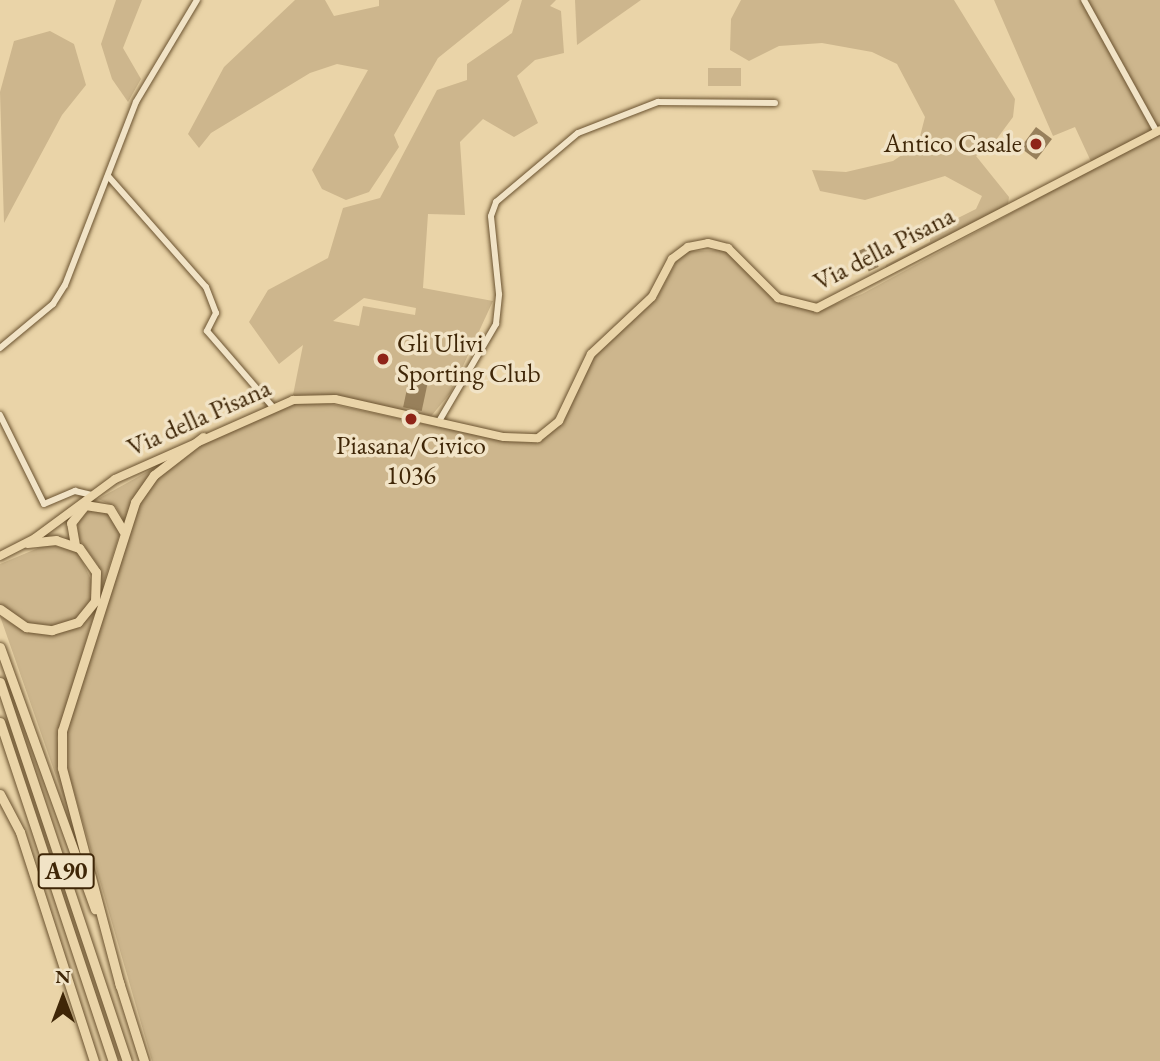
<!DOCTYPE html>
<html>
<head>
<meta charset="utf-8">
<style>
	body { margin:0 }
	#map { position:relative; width:1160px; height:1061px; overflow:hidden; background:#ead4a8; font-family:"EB Garamond",serif }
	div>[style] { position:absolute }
	.green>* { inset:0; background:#cdb68d; transform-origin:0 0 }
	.building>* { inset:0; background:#98805b; transform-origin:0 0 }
	.roads { filter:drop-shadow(0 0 2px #6a522f) drop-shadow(0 0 2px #6a522f) }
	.minor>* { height:6px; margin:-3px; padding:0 3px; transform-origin:3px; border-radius:3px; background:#f1e3c6 }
	.major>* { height:8px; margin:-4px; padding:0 4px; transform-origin:4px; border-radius:4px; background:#ead4a8 }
	.highway>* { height:9px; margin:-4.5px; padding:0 4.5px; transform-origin:4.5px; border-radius:4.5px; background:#ead4a8 }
	.dots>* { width:19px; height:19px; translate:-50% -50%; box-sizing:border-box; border:4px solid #f1e3c6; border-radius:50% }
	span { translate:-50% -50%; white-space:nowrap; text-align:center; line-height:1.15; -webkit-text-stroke:7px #f1e3c6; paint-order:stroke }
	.shield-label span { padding:2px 5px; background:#f1e3c6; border:2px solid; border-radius:5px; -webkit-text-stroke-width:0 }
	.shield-label { font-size:24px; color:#3f2607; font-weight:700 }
	.poi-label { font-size:26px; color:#3f2607 }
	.right { translate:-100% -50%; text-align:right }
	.left { translate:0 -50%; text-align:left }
	.street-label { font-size:26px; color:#3f2607 }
	.north { position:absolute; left:28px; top:963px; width:70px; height:70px; -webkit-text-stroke:5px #f1e3c6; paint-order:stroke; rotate:0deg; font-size:19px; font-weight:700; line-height:28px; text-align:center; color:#3f2607 }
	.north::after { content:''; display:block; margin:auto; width:24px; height:32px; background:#3f2607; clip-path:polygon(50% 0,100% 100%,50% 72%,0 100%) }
</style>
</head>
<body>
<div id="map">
	<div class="green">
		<i style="clip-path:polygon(116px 0,142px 0,123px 48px,141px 79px,128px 102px,112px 79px,101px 44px)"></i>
		<i style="clip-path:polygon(295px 0,325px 0,334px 16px,379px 6px,379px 0,510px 0,438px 58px,394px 135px,399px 147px,369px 192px,346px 200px,322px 189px,312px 170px,368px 70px,337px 64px,310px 73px,211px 133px,199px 148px,188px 134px,224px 67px)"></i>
		<i style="clip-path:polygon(evenodd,522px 0,556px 0,550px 6px,561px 11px,564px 53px,535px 60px,517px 76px,538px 123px,514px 137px,483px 119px,460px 142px,465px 215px,428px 214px,423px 288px,493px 301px,451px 392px,428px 420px,293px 395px,303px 345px,279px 364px,249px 322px,268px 290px,328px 258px,343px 208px,380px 198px,437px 90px,467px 80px,467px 64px,512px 33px,522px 0,364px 298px,416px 308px,415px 315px,363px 306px,359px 326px,333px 321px,364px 298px)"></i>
		<i style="clip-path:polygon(575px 0,641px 0,577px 45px)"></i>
		<i style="clip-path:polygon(741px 0,954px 0,1015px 99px,1013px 117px,993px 144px,976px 156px,1009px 197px,1008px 204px,884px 273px,886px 265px,930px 242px,930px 224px,948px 223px,976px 209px,982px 196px,945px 176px,865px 200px,820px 191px,812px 170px,846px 172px,893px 161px,918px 144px,925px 117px,897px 64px,872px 52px,822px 43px,779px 46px,749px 61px,730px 50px,731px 19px)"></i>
		<i style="clip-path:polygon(994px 0,1160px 0,1160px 1061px,152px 1061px,68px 771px,67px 723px,137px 507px,163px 471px,202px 443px,284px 406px,317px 401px,505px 441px,537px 443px,563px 423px,594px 357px,656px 299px,676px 262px,688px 251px,724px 250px,744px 263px,778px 302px,817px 311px,862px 294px,1094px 168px,1075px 127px,1053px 136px)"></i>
		<i style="clip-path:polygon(50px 31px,74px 44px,86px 85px,62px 115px,4px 223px,0 92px,14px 41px)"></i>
		<i style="left:708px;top:68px;width:33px;height:18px"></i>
		<i style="clip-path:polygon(154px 468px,124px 521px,116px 507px,98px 499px)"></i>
		<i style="clip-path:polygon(91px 510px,108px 512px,120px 533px,102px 588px,98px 565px,77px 536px,79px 518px)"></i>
		<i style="clip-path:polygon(48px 544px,78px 552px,94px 586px,90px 604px,76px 619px,56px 626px,29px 623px,0 605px,0 564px)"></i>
		<i style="clip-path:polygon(97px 605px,57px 738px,71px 819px,0 616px,19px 628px,49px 634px,81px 626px)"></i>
	</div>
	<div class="building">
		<i style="left:1036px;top:127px;width:20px;height:26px;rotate:37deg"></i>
		<i style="left:869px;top:246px;width:23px;height:11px;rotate:65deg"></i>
		<i style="left:411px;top:370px;width:19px;height:38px;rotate:12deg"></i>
	</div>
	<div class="roads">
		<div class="minor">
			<i style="left:1084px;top:0;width:151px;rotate:61.1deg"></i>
			<i style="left:108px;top:176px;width:148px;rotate:48.6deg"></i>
			<i style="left:206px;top:287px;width:28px;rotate:69deg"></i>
			<i style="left:216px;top:313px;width:20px;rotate:117deg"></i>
			<i style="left:207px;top:331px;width:99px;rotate:49.1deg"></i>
			<i style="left:0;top:348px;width:69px;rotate:-39.7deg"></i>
			<i style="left:53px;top:304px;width:22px;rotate:-58deg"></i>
			<i style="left:65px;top:285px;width:196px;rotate:-68.8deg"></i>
			<i style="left:136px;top:102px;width:119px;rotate:-59.1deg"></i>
			<i style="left:0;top:415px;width:99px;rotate:63.7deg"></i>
			<i style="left:44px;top:504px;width:34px;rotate:-23deg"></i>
			<i style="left:75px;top:491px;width:18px;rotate:13deg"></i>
			<i style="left:438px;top:423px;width:115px;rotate:-59.6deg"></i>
			<i style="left:496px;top:324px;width:30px;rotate:-84deg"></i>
			<i style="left:499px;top:294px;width:78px;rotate:-95.9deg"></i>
			<i style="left:491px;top:216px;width:15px;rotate:-70deg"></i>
			<i style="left:496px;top:202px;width:107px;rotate:-40.1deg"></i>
			<i style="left:578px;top:133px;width:86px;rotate:-21.2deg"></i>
			<i style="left:658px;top:102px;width:117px;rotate:0.5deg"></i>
		</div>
		<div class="major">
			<i style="left:0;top:556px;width:39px;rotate:-27deg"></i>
			<i style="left:35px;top:538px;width:99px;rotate:-36.4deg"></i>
			<i style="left:115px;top:479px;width:195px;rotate:-23.9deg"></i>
			<i style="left:293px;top:400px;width:42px;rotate:-1.4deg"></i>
			<i style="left:335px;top:399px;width:173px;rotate:12.7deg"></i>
			<i style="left:504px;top:437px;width:34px;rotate:2deg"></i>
			<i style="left:538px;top:438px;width:27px;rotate:-39deg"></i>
			<i style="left:559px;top:421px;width:74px;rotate:-64.5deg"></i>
			<i style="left:591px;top:354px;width:83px;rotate:-43.1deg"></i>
			<i style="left:652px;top:297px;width:43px;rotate:-62.2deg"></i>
			<i style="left:672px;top:259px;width:20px;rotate:-37deg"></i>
			<i style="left:688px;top:247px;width:20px;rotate:-11deg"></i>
			<i style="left:708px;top:243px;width:21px;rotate:14deg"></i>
			<i style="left:728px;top:248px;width:71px;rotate:45deg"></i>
			<i style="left:778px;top:298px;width:40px;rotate:14.4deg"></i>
			<i style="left:817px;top:308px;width:386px;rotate:-27.4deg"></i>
		</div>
		<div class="highway">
			<i style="left:75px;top:545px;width:22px;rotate:-100deg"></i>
			<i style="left:71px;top:523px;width:23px;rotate:-52deg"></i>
			<i style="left:85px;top:505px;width:25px;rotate:9deg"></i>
			<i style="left:110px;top:509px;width:26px;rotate:59deg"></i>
			<i style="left:0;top:609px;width:32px;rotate:35deg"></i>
			<i style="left:26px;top:627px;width:26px;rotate:7deg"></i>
			<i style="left:52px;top:630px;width:27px;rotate:-17deg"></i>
			<i style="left:78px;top:622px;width:27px;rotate:-51deg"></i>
			<i style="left:95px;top:601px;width:29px;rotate:-88deg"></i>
			<i style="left:96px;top:572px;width:29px;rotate:-125deg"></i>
			<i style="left:79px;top:548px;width:24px;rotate:-161deg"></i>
			<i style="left:56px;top:540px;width:29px;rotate:174deg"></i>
			<i style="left:0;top:647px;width:279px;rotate:70.1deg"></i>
			<i style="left:0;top:682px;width:400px;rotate:71.5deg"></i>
			<i style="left:0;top:722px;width:357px;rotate:71.6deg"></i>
			<i style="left:0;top:794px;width:43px;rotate:62.2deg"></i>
			<i style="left:20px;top:832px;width:241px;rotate:72.1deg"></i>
			<i style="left:119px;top:982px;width:83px;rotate:72.4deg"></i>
			<i style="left:120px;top:986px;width:226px;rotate:-104.9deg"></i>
			<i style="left:62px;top:768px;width:37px;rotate:-90deg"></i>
			<i style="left:62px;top:731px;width:240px;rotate:-72.3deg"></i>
			<i style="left:135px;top:502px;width:33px;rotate:-55deg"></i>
			<i style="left:154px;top:475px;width:62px;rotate:-37.8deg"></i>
		</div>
	</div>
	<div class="dots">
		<i style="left:1036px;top:144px;background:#8f2418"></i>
		<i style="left:383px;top:359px;background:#8f2418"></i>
		<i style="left:411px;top:419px;background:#8f2418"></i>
	</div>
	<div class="shield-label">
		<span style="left:66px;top:871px">A90</span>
	</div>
	<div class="poi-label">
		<span class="right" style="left:1022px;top:144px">Antico Casale</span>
		<span class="left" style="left:397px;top:359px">Gli Ulivi<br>Sporting Club</span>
		<span style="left:411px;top:461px">Piasana/Civico<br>1036</span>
	</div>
	<div class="street-label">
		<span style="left:884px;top:249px;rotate:-27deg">Via della Pisana</span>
		<span style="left:199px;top:418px;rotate:-24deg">Via della Pisana</span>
	</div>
	<div class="north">N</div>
</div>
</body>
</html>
